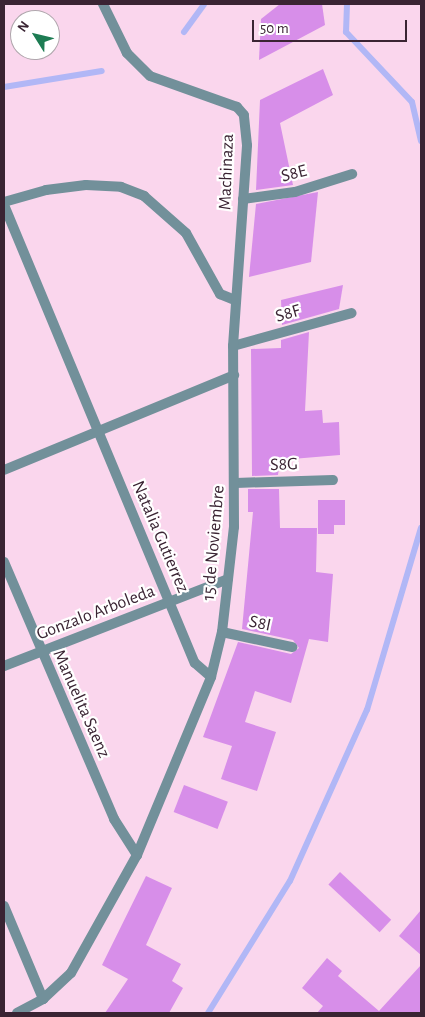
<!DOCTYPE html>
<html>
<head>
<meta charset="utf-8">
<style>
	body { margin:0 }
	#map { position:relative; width:425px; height:1017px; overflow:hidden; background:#fad6ed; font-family:"Alegreya Sans",sans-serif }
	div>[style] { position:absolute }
	.stream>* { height:6px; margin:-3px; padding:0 3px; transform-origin:3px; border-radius:3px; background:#b1b7f6 }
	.building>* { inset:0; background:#d78ee9; transform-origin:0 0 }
	.minor>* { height:10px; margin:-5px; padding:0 5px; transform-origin:5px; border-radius:5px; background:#72909a }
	span { translate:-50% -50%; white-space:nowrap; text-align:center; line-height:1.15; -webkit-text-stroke:4.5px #fff; paint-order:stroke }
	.street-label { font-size:18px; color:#3a2433 }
	.frame { position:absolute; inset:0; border:5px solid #3a2433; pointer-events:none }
	.north { position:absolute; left:10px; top:10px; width:50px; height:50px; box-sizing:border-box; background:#fff; border:1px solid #b0a7ad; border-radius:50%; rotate:306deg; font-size:14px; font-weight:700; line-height:20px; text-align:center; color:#3a2433 }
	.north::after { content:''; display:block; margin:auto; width:18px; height:22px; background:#1d7c53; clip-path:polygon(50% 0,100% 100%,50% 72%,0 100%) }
	.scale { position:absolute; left:252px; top:20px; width:155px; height:22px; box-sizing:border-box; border:2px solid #3a2433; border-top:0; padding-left:6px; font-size:15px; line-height:18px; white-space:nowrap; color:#3a2433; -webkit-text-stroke:4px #fff; paint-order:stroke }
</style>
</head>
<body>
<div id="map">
	<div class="stream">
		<i style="left:347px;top:4px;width:28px;rotate:92deg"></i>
		<i style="left:346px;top:32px;width:96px;rotate:46.7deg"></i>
		<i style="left:412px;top:102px;width:40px;rotate:77deg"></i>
		<i style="left:184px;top:32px;width:34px;rotate:-54deg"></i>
		<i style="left:4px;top:87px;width:99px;rotate:-9.3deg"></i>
		<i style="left:208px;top:1013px;width:155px;rotate:-58.2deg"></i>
		<i style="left:290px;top:881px;width:188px;rotate:-65.8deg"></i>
		<i style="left:367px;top:710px;width:190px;rotate:-73.5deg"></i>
	</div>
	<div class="building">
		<i style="clip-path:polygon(280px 4px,322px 4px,325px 25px,259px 60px,261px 19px)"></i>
		<i style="clip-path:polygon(323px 69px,333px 95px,280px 123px,293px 185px,256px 190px,260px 100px)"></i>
		<i style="clip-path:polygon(318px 192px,311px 262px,249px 277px,256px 204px)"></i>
		<i style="clip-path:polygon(343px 285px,339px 309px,282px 325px,281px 300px)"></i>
		<i style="clip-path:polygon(309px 332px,305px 411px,322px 410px,323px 423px,339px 422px,340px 455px,280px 460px,278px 475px,252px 476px,251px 349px,281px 348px,281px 340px)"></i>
		<i style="clip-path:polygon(248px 489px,279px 489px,280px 528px,317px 528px,316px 572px,333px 574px,328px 642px,309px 639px,291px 703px,255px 691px,245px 722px,276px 732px,257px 791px,221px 779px,232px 746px,203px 737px,238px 642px,291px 654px,299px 648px,293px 640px,242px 629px,253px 512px,248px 512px)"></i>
		<i style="clip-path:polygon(318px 500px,345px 500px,345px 525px,334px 525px,334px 534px,318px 534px)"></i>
		<i style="left:184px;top:785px;width:47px;height:29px;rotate:21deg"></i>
		<i style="left:340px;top:872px;width:70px;height:17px;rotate:43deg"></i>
		<i style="clip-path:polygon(146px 876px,172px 888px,146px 945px,181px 964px,172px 981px,183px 988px,169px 1013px,105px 1013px,128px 979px,102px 965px)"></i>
		<i style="clip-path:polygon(421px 910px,421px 955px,399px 936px)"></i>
		<i style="clip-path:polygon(327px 958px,342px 971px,338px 976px,379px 1011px,421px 965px,421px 1013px,317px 1013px,323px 1006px,302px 988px)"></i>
	</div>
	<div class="minor">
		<i style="left:243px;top:199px;width:52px;rotate:-7.7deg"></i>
		<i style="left:295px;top:192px;width:60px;rotate:-17.5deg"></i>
		<i style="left:4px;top:202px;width:44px;rotate:-15.9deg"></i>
		<i style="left:46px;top:190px;width:40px;rotate:-7.1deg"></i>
		<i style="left:86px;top:185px;width:35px;rotate:3deg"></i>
		<i style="left:121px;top:187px;width:25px;rotate:21deg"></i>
		<i style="left:144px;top:196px;width:56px;rotate:41.4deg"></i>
		<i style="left:186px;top:233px;width:70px;rotate:60.9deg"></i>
		<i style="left:220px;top:294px;width:16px;rotate:22deg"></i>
		<i style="left:4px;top:205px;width:496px;rotate:67.4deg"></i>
		<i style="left:195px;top:663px;width:21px;rotate:41deg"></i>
		<i style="left:233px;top:346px;width:123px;rotate:-15.5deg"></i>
		<i style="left:4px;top:470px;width:249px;rotate:-22.4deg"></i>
		<i style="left:236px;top:483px;width:97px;rotate:-1.8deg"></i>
		<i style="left:4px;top:562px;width:280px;rotate:66.8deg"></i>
		<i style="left:114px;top:819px;width:43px;rotate:57.4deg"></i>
		<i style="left:222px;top:632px;width:72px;rotate:12.1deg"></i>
		<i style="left:4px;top:666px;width:240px;rotate:-21.2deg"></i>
		<i style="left:4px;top:906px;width:101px;rotate:67.2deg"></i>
		<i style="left:17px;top:1013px;width:30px;rotate:-28deg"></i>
		<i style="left:43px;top:999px;width:38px;rotate:-43deg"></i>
		<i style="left:71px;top:973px;width:135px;rotate:-60.8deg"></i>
		<i style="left:137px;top:855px;width:193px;rotate:-67.4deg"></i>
		<i style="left:211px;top:677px;width:46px;rotate:-76.3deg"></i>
		<i style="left:222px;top:632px;width:106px;rotate:-83.5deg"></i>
		<i style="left:234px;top:527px;width:181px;rotate:-90.3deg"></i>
		<i style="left:233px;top:346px;width:201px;rotate:-86deg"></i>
		<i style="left:247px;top:145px;width:30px;rotate:-96deg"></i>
		<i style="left:244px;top:115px;width:11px;rotate:-131deg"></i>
		<i style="left:237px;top:107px;width:92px;rotate:-160.4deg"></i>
		<i style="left:150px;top:76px;width:33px;rotate:-135deg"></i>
		<i style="left:127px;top:53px;width:55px;rotate:-116.1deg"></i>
	</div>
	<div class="street-label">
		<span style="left:227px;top:172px;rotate:-88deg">Machinaza</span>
		<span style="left:294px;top:174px;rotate:-14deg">S8E</span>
		<span style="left:288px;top:314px;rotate:-16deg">S8F</span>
		<span style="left:284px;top:465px;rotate:-2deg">S8G</span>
		<span style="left:160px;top:537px;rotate:67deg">Natalia Gutierrez</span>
		<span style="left:214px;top:543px;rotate:-85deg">15 de Noviembre</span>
		<span style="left:96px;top:613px;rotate:-21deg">Gonzalo Arboleda</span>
		<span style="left:260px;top:624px;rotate:12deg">S8I</span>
		<span style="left:81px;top:704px;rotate:66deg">Manuelita Saenz</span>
	</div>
	<div class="frame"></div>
	<div class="north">N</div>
	<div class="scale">50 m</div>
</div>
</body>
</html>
